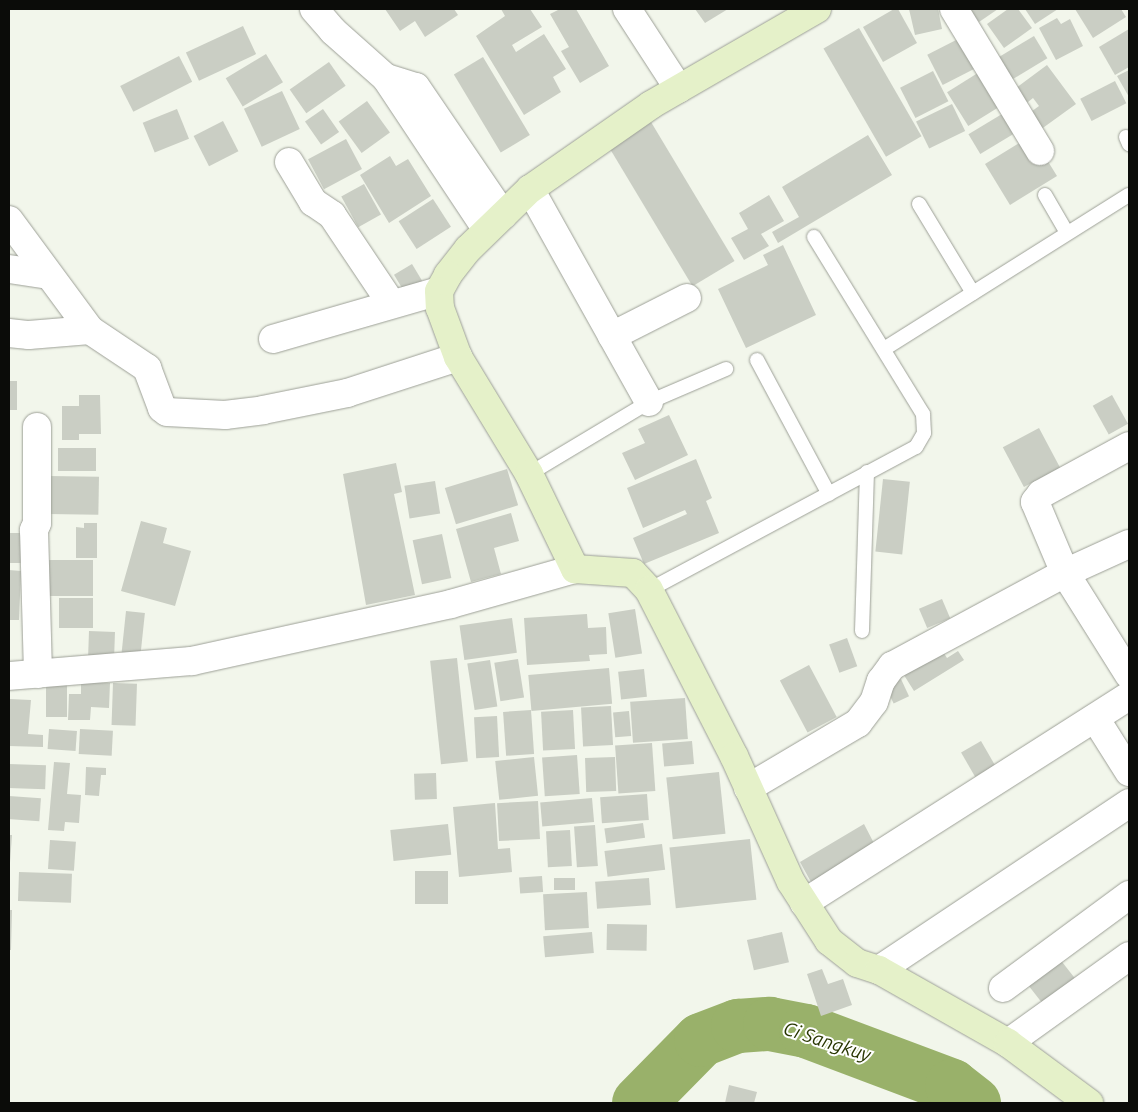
<!DOCTYPE html>
<html>
<head>
<meta charset="utf-8">
<style>
	body { margin:0 }
	#map { position:relative; width:1138px; height:1112px; overflow:hidden; background:#f2f6eb; font-family:Ubuntu,sans-serif }
	div>[style] { position:absolute }
	.river>* { height:54px; margin:-27px; padding:0 27px; transform-origin:27px; border-radius:27px; background:#99b16a }
	.building>* { inset:0; background:#cacec4; transform-origin:0 0 }
	.roads { filter:drop-shadow(0 0 1px #9da097) drop-shadow(0 0 1px #9da097) }
	.lane>* { height:14px; margin:-7px; padding:0 7px; transform-origin:7px; border-radius:7px; background:#fff }
	.street>* { height:28px; margin:-14px; padding:0 14px; transform-origin:14px; border-radius:14px; background:#fff }
	.secondary>* { height:28px; margin:-14px; padding:0 14px; transform-origin:14px; border-radius:14px; background:#e5f1c9 }
	span { translate:-50% -50%; white-space:nowrap; text-align:center; line-height:1.15; -webkit-text-stroke:4px #fff; paint-order:stroke }
	.water-label { font-size:19px; color:#283600; font-style:italic }
	.frame { position:absolute; inset:0; border:10px solid #0b0c09; pointer-events:none }
</style>
</head>
<body>
<div id="map">
	<div class="river">
		<i style="left:639px;top:1103px;width:88px;rotate:-45.5deg"></i>
		<i style="left:701px;top:1040px;width:40px;rotate:-21deg"></i>
		<i style="left:738px;top:1026px;width:32px;rotate:-4deg"></i>
		<i style="left:770px;top:1024px;width:37px;rotate:11deg"></i>
		<i style="left:806px;top:1031px;width:156px;rotate:20.6deg"></i>
		<i style="left:952px;top:1086px;width:28px;rotate:38deg"></i>
	</div>
	<div class="building">
		<i style="clip-path:polygon(385px 9px,454px 9px,458px 15px,425px 37px,415px 21px,400px 31px)"></i>
		<i style="clip-path:polygon(501px 9px,530px 9px,542px 27px,512px 45px,516px 52px,544px 34px,566px 69px,553px 77px,561px 92px,524px 115px,476px 36px,505px 16px)"></i>
		<i style="clip-path:polygon(560px 9px,576px 9px,609px 66px,580px 83px,561px 51px,569px 47px,550px 14px)"></i>
		<i style="clip-path:polygon(695px 9px,728px 9px,705px 23px)"></i>
		<i style="clip-path:polygon(894px 9px,898px 9px,917px 43px,883px 62px,863px 27px)"></i>
		<i style="clip-path:polygon(909px 9px,938px 9px,942px 29px,915px 35px)"></i>
		<i style="clip-path:polygon(969px 9px,998px 9px,979px 22px)"></i>
		<i style="clip-path:polygon(1008px 9px,1018px 9px,1032px 28px,1004px 48px,987px 24px)"></i>
		<i style="clip-path:polygon(1025px 9px,1058px 9px,1035px 24px)"></i>
		<i style="clip-path:polygon(1075px 9px,1121px 9px,1126px 17px,1093px 38px)"></i>
		<i style="clip-path:polygon(1057px 18px,1061px 24px,1070px 19px,1083px 46px,1056px 60px,1039px 28px)"></i>
		<i style="left:243px;top:26px;width:31px;height:63px;rotate:65deg"></i>
		<i style="left:859px;top:28px;width:125px;height:41px;rotate:60deg"></i>
		<i style="clip-path:polygon(1129px 29px,1129px 67px,1115px 75px,1099px 47px)"></i>
		<i style="left:1034px;top:36px;width:26px;height:49px;rotate:59deg"></i>
		<i style="left:962px;top:37px;width:34px;height:39px;rotate:63deg"></i>
		<i style="left:266px;top:54px;width:33px;height:47px;rotate:59deg"></i>
		<i style="left:179px;top:56px;width:29px;height:66px;rotate:63deg"></i>
		<i style="left:483px;top:57px;width:91px;height:34px;rotate:59deg"></i>
		<i style="left:329px;top:62px;width:29px;height:48px;rotate:55deg"></i>
		<i style="clip-path:polygon(1047px 65px,1076px 104px,1040px 130px,1028px 114px,1039px 106px,1033px 98px,1023px 106px,1012px 91px)"></i>
		<i style="clip-path:polygon(1129px 70px,1129px 97px,1117px 76px)"></i>
		<i style="left:933px;top:71px;width:34px;height:37px;rotate:63deg"></i>
		<i style="left:981px;top:71px;width:40px;height:40px;rotate:58deg"></i>
		<i style="left:1115px;top:81px;width:25px;height:39px;rotate:63deg"></i>
		<i style="left:282px;top:91px;width:42px;height:42px;rotate:65deg"></i>
		<i style="left:367px;top:101px;width:39px;height:35px;rotate:54deg"></i>
		<i style="left:952px;top:104px;width:30px;height:40px;rotate:64deg"></i>
		<i style="left:177px;top:109px;width:32px;height:37px;rotate:68deg"></i>
		<i style="left:323px;top:109px;width:28px;height:22px;rotate:55deg"></i>
		<i style="left:1007px;top:111px;width:23px;height:45px;rotate:59deg"></i>
		<i style="left:648px;top:117px;width:168px;height:49px;rotate:59deg"></i>
		<i style="left:223px;top:121px;width:34px;height:33px;rotate:63deg"></i>
		<i style="clip-path:polygon(868px 135px,892px 175px,778px 243px,772px 232px,799px 217px,782px 187px)"></i>
		<i style="left:346px;top:139px;width:34px;height:43px;rotate:62deg"></i>
		<i style="clip-path:polygon(1021px 142px,1044px 155px,1057px 176px,1010px 205px,985px 164px)"></i>
		<i style="clip-path:polygon(390px 156px,396px 166px,408px 159px,431px 196px,389px 223px,360px 175px)"></i>
		<i style="left:364px;top:184px;width:35px;height:26px;rotate:61deg"></i>
		<i style="clip-path:polygon(769px 195px,784px 221px,761px 234px,769px 246px,744px 260px,731px 238px,748px 229px,739px 213px)"></i>
		<i style="left:433px;top:199px;width:33px;height:41px;rotate:57deg"></i>
		<i style="clip-path:polygon(783px 245px,816px 315px,746px 348px,718px 289px,768px 265px,763px 255px)"></i>
		<i style="left:412px;top:264px;width:26px;height:21px;rotate:59deg"></i>
		<i style="left:9px;top:381px;width:8px;height:29px"></i>
		<i style="clip-path:polygon(79px 395px,100px 395px,101px 434px,79px 434px,79px 440px,62px 440px,62px 406px,79px 406px)"></i>
		<i style="left:1112px;top:395px;width:33px;height:22px;rotate:61deg"></i>
		<i style="clip-path:polygon(669px 415px,688px 455px,635px 480px,622px 453px,645px 443px,638px 429px)"></i>
		<i style="left:1039px;top:428px;width:45px;height:41px;rotate:62deg"></i>
		<i style="left:58px;top:448px;width:38px;height:23px"></i>
		<i style="clip-path:polygon(696px 459px,712px 498px,706px 501px,719px 533px,644px 564px,633px 538px,687px 514px,685px 510px,643px 528px,627px 488px)"></i>
		<i style="clip-path:polygon(396px 463px,402px 492px,394px 494px,415px 595px,366px 605px,343px 474px)"></i>
		<i style="left:507px;top:469px;width:38px;height:65px;rotate:73deg"></i>
		<i style="left:49px;top:476px;width:50px;height:38px;rotate:1deg"></i>
		<i style="left:883px;top:479px;width:27px;height:73px;rotate:6deg"></i>
		<i style="left:435px;top:481px;width:33px;height:31px;rotate:81deg"></i>
		<i style="clip-path:polygon(511px 513px,519px 541px,494px 548px,501px 574px,471px 582px,456px 529px)"></i>
		<i style="clip-path:polygon(141px 521px,167px 528px,163px 543px,191px 551px,175px 606px,121px 591px)"></i>
		<i style="clip-path:polygon(84px 523px,97px 523px,97px 558px,76px 558px,76px 527px,84px 528px)"></i>
		<i style="left:9px;top:533px;width:12px;height:30px"></i>
		<i style="left:442px;top:534px;width:45px;height:30px;rotate:78deg"></i>
		<i style="left:48px;top:560px;width:45px;height:36px"></i>
		<i style="clip-path:polygon(9px 570px,21px 571px,19px 620px,9px 620px)"></i>
		<i style="left:59px;top:598px;width:34px;height:30px"></i>
		<i style="left:942px;top:599px;width:21px;height:25px;rotate:67deg"></i>
		<i style="left:635px;top:609px;width:45px;height:27px;rotate:81deg"></i>
		<i style="left:126px;top:611px;width:19px;height:44px;rotate:6deg"></i>
		<i style="clip-path:polygon(587px 614px,588px 628px,606px 627px,607px 654px,589px 655px,590px 661px,527px 665px,524px 618px)"></i>
		<i style="left:512px;top:618px;width:35px;height:53px;rotate:82deg"></i>
		<i style="left:89px;top:631px;width:26px;height:24px;rotate:2deg"></i>
		<i style="left:847px;top:638px;width:30px;height:19px;rotate:70deg"></i>
		<i style="clip-path:polygon(940px 647px,947px 658px,958px 651px,964px 660px,914px 691px,902px 672px)"></i>
		<i style="left:457px;top:658px;width:104px;height:27px;rotate:84deg"></i>
		<i style="left:518px;top:659px;width:39px;height:24px;rotate:81deg"></i>
		<i style="left:490px;top:660px;width:47px;height:23px;rotate:81deg"></i>
		<i style="left:809px;top:665px;width:59px;height:33px;rotate:62deg"></i>
		<i style="left:609px;top:668px;width:36px;height:81px;rotate:85deg"></i>
		<i style="left:644px;top:669px;width:28px;height:26px;rotate:84deg"></i>
		<i style="left:901px;top:679px;width:19px;height:17px;rotate:65deg"></i>
		<i style="clip-path:polygon(81px 682px,110px 683px,109px 708px,91px 707px,90px 720px,68px 720px,69px 694px,81px 694px)"></i>
		<i style="left:46px;top:683px;width:21px;height:34px"></i>
		<i style="left:113px;top:683px;width:24px;height:42px;rotate:2deg"></i>
		<i style="left:685px;top:698px;width:41px;height:55px;rotate:86deg"></i>
		<i style="clip-path:polygon(9px 699px,31px 700px,28px 734px,43px 735px,43px 747px,9px 746px)"></i>
		<i style="left:611px;top:706px;width:39px;height:30px;rotate:87deg"></i>
		<i style="left:531px;top:710px;width:44px;height:28px;rotate:86deg"></i>
		<i style="left:573px;top:710px;width:39px;height:32px;rotate:87deg"></i>
		<i style="left:629px;top:711px;width:25px;height:16px;rotate:85deg"></i>
		<i style="left:497px;top:716px;width:41px;height:23px;rotate:87deg"></i>
		<i style="left:49px;top:729px;width:28px;height:20px;rotate:4deg"></i>
		<i style="left:80px;top:729px;width:33px;height:25px;rotate:3deg"></i>
		<i style="left:692px;top:741px;width:23px;height:30px;rotate:85deg"></i>
		<i style="left:981px;top:741px;width:28px;height:23px;rotate:60deg"></i>
		<i style="left:652px;top:743px;width:48px;height:37px;rotate:86deg"></i>
		<i style="left:577px;top:755px;width:39px;height:35px;rotate:86deg"></i>
		<i style="left:534px;top:757px;width:39px;height:39px;rotate:84deg"></i>
		<i style="left:615px;top:757px;width:34px;height:30px;rotate:88deg"></i>
		<i style="clip-path:polygon(54px 762px,70px 763px,67px 794px,81px 795px,79px 823px,65px 822px,64px 831px,48px 830px)"></i>
		<i style="left:9px;top:764px;width:37px;height:24px;rotate:2deg"></i>
		<i style="clip-path:polygon(86px 767px,106px 768px,106px 775px,101px 775px,99px 796px,85px 795px)"></i>
		<i style="left:719px;top:772px;width:62px;height:53px;rotate:84deg"></i>
		<i style="left:436px;top:773px;width:26px;height:22px;rotate:88deg"></i>
		<i style="left:647px;top:794px;width:26px;height:47px;rotate:86deg"></i>
		<i style="left:9px;top:796px;width:32px;height:23px;rotate:4deg"></i>
		<i style="left:592px;top:798px;width:24px;height:52px;rotate:85deg"></i>
		<i style="left:538px;top:801px;width:38px;height:41px;rotate:87deg"></i>
		<i style="clip-path:polygon(495px 803px,498px 849px,510px 848px,512px 872px,459px 877px,453px 807px)"></i>
		<i style="left:643px;top:823px;width:15px;height:39px;rotate:82deg"></i>
		<i style="left:448px;top:824px;width:31px;height:58px;rotate:84deg"></i>
		<i style="clip-path:polygon(864px 824px,878px 851px,857px 854px,811px 882px,800px 862px)"></i>
		<i style="left:595px;top:825px;width:41px;height:21px;rotate:86deg"></i>
		<i style="left:570px;top:830px;width:36px;height:24px;rotate:87deg"></i>
		<i style="clip-path:polygon(9px 835px,12px 835px,10px 863px,9px 863px)"></i>
		<i style="left:750px;top:839px;width:61px;height:81px;rotate:84deg"></i>
		<i style="left:50px;top:840px;width:26px;height:29px;rotate:4deg"></i>
		<i style="left:662px;top:844px;width:26px;height:58px;rotate:83deg"></i>
		<i style="left:415px;top:871px;width:33px;height:33px"></i>
		<i style="left:19px;top:872px;width:53px;height:29px;rotate:2deg"></i>
		<i style="left:542px;top:876px;width:16px;height:23px;rotate:86deg"></i>
		<i style="left:575px;top:878px;width:12px;height:21px;rotate:90deg"></i>
		<i style="left:649px;top:878px;width:27px;height:54px;rotate:86deg"></i>
		<i style="left:587px;top:892px;width:36px;height:44px;rotate:87deg"></i>
		<i style="clip-path:polygon(9px 910px,12px 910px,11px 950px,9px 950px)"></i>
		<i style="left:607px;top:924px;width:40px;height:26px;rotate:1deg"></i>
		<i style="left:592px;top:932px;width:21px;height:49px;rotate:85deg"></i>
		<i style="left:782px;top:932px;width:31px;height:36px;rotate:77deg"></i>
		<i style="left:1059px;top:958px;width:28px;height:41px;rotate:52deg"></i>
		<i style="clip-path:polygon(822px 969px,828px 984px,843px 979px,852px 1005px,821px 1016px,807px 974px)"></i>
		<i style="clip-path:polygon(729px 1085px,757px 1092px,754px 1103px,725px 1103px)"></i>
	</div>
	<div class="roads">
		<div class="lane">
			<i style="left:1126px;top:137px;width:8px;rotate:67deg"></i>
			<i style="left:1045px;top:195px;width:44px;rotate:59.9deg"></i>
			<i style="left:919px;top:204px;width:104px;rotate:58.8deg"></i>
			<i style="left:884px;top:349px;width:289px;rotate:-32.2deg"></i>
			<i style="left:757px;top:360px;width:152px;rotate:61.8deg"></i>
			<i style="left:529px;top:474px;width:140px;rotate:-31deg"></i>
			<i style="left:649px;top:402px;width:84px;rotate:-23.2deg"></i>
			<i style="left:649px;top:590px;width:303px;rotate:-28.2deg"></i>
			<i style="left:916px;top:447px;width:16px;rotate:-60deg"></i>
			<i style="left:924px;top:433px;width:19px;rotate:-93deg"></i>
			<i style="left:923px;top:414px;width:208px;rotate:-121.6deg"></i>
			<i style="left:862px;top:631px;width:159px;rotate:-88.2deg"></i>
		</div>
		<div class="street">
			<i style="left:314px;top:9px;width:29px;rotate:49deg"></i>
			<i style="left:333px;top:31px;width:71px;rotate:41.6deg"></i>
			<i style="left:386px;top:78px;width:182px;rotate:56.4deg"></i>
			<i style="left:627px;top:9px;width:95px;rotate:57deg"></i>
			<i style="left:954px;top:9px;width:166px;rotate:58.8deg"></i>
			<i style="left:386px;top:78px;width:31px;rotate:17deg"></i>
			<i style="left:416px;top:87px;width:155px;rotate:55.8deg"></i>
			<i style="left:289px;top:162px;width:47px;rotate:59deg"></i>
			<i style="left:313px;top:202px;width:23px;rotate:34deg"></i>
			<i style="left:332px;top:215px;width:106px;rotate:56.2deg"></i>
			<i style="left:530px;top:189px;width:244px;rotate:60.8deg"></i>
			<i style="left:9px;top:220px;width:137px;rotate:53.6deg"></i>
			<i style="left:90px;top:330px;width:69px;rotate:33.7deg"></i>
			<i style="left:147px;top:368px;width:43px;rotate:69.4deg"></i>
			<i style="left:162px;top:408px;width:6px;rotate:39deg"></i>
			<i style="left:167px;top:412px;width:58px;rotate:3deg"></i>
			<i style="left:225px;top:415px;width:38px;rotate:-7deg"></i>
			<i style="left:263px;top:410px;width:86px;rotate:-11.4deg"></i>
			<i style="left:347px;top:393px;width:117px;rotate:-18deg"></i>
			<i style="left:9px;top:269px;width:40px;rotate:8.5deg"></i>
			<i style="left:9px;top:333px;width:20px;rotate:6deg"></i>
			<i style="left:29px;top:335px;width:61px;rotate:-4.7deg"></i>
			<i style="left:612px;top:336px;width:84px;rotate:-26.9deg"></i>
			<i style="left:273px;top:339px;width:173px;rotate:-16.1deg"></i>
			<i style="left:37px;top:427px;width:96px;rotate:90deg"></i>
			<i style="left:37px;top:523px;width:8px;rotate:113deg"></i>
			<i style="left:34px;top:530px;width:144px;rotate:88.4deg"></i>
			<i style="left:1129px;top:446px;width:100px;rotate:151.4deg"></i>
			<i style="left:1041px;top:494px;width:10px;rotate:127deg"></i>
			<i style="left:1035px;top:502px;width:77px;rotate:67.1deg"></i>
			<i style="left:1065px;top:573px;width:120px;rotate:57.9deg"></i>
			<i style="left:9px;top:676px;width:184px;rotate:-4.7deg"></i>
			<i style="left:192px;top:661px;width:265px;rotate:-12.4deg"></i>
			<i style="left:451px;top:604px;width:129px;rotate:-15.8deg"></i>
			<i style="left:1095px;top:718px;width:64px;rotate:57.8deg"></i>
			<i style="left:748px;top:788px;width:128px;rotate:-30.6deg"></i>
			<i style="left:858px;top:723px;width:26px;rotate:-53deg"></i>
			<i style="left:874px;top:702px;width:22px;rotate:-72deg"></i>
			<i style="left:881px;top:681px;width:19px;rotate:-54deg"></i>
			<i style="left:892px;top:666px;width:196px;rotate:-28.3deg"></i>
			<i style="left:1065px;top:573px;width:70px;rotate:-24.4deg"></i>
			<i style="left:804px;top:903px;width:385px;rotate:-32.5deg"></i>
			<i style="left:879px;top:970px;width:301px;rotate:-33.7deg"></i>
			<i style="left:1003px;top:988px;width:157px;rotate:-36.4deg"></i>
			<i style="left:1008px;top:1043px;width:149px;rotate:-35.7deg"></i>
		</div>
		<div class="secondary">
			<i style="left:817px;top:9px;width:192px;rotate:150deg"></i>
			<i style="left:651px;top:105px;width:147px;rotate:145.2deg"></i>
			<i style="left:530px;top:189px;width:86px;rotate:135.9deg"></i>
			<i style="left:468px;top:249px;width:33px;rotate:128deg"></i>
			<i style="left:448px;top:275px;width:18px;rotate:119deg"></i>
			<i style="left:439px;top:291px;width:17px;rotate:87deg"></i>
			<i style="left:440px;top:308px;width:52px;rotate:69.8deg"></i>
			<i style="left:458px;top:357px;width:137px;rotate:58.7deg"></i>
			<i style="left:529px;top:474px;width:106px;rotate:64.2deg"></i>
			<i style="left:575px;top:569px;width:58px;rotate:3.9deg"></i>
			<i style="left:633px;top:573px;width:23px;rotate:47deg"></i>
			<i style="left:649px;top:590px;width:186px;rotate:62.9deg"></i>
			<i style="left:734px;top:756px;width:138px;rotate:65.7deg"></i>
			<i style="left:791px;top:882px;width:70px;rotate:57.2deg"></i>
			<i style="left:829px;top:941px;width:36px;rotate:38deg"></i>
			<i style="left:857px;top:963px;width:23px;rotate:18deg"></i>
			<i style="left:879px;top:970px;width:148px;rotate:29.5deg"></i>
			<i style="left:1008px;top:1043px;width:101px;rotate:36.5deg"></i>
		</div>
	</div>
	<div class="water-label">
		<span style="left:827px;top:1042px;rotate:18deg">Ci Sangkuy</span>
	</div>
	<div class="frame"></div>
</div>
</body>
</html>
